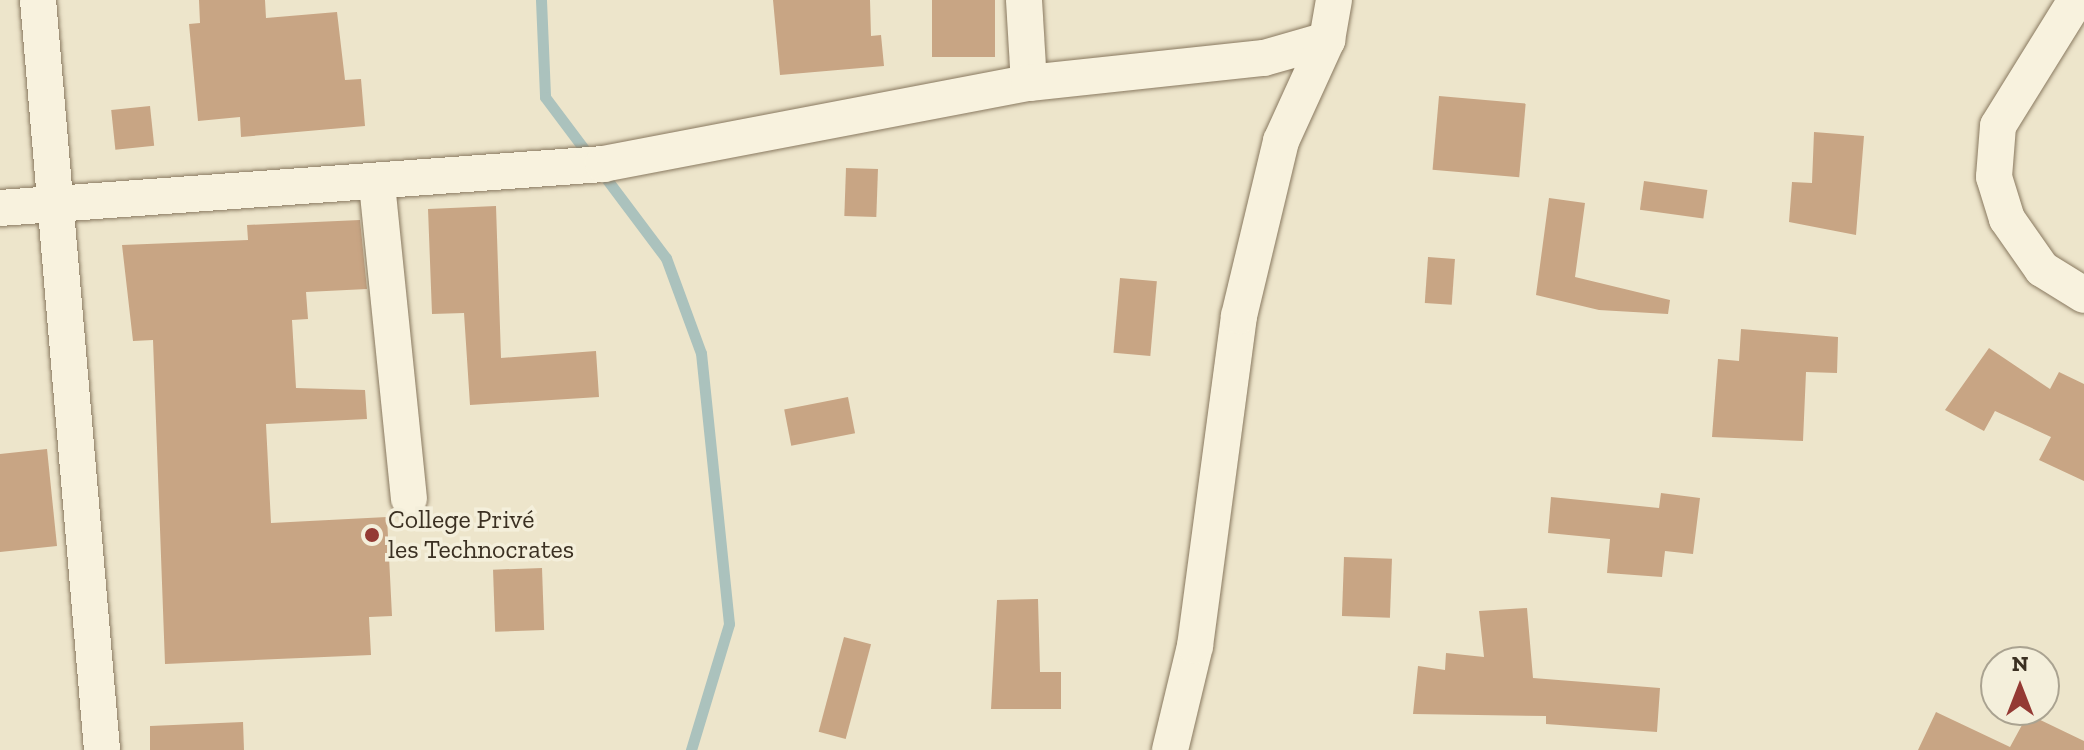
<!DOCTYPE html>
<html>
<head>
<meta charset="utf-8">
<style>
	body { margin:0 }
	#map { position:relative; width:2084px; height:750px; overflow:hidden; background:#ede5cb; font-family:"Zilla Slab",serif }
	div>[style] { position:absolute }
	.stream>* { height:11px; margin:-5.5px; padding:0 5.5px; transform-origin:5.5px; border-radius:5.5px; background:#abc2bd }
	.building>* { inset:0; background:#c8a584; transform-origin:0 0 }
	.roads { filter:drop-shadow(0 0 2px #897960) drop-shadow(0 0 2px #897960) }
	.minor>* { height:36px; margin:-18px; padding:0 18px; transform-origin:18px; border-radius:18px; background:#f8f2de }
	.dots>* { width:22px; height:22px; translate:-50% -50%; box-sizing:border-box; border:4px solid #f4efdb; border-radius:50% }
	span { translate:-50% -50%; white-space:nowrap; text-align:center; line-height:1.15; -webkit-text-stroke:7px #f4efdb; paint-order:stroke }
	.poi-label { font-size:26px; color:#3b3022 }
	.left { translate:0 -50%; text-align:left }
	.north { position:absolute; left:1980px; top:646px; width:80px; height:80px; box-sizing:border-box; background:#f4efdb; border:2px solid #aaa391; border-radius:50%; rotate:0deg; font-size:22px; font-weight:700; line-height:32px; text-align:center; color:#3b3022 }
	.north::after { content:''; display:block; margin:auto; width:28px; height:36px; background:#943a34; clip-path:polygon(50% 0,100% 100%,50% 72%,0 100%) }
</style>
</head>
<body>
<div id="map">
	<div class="stream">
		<i style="left:541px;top:0;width:97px;rotate:87.6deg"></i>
		<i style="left:545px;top:97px;width:201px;rotate:53.1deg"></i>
		<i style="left:666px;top:258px;width:101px;rotate:69.8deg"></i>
		<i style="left:701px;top:353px;width:272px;rotate:84.1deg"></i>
		<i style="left:729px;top:624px;width:132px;rotate:106.8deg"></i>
	</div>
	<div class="building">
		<i style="clip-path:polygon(199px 0,265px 0,266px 18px,337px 12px,345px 80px,361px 79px,365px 126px,241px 137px,240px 117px,198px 121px,189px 24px,200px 23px)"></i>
		<i style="clip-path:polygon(773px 0,870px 0,871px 36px,881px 35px,884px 66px,780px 75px)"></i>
		<i style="left:932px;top:0;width:63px;height:57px"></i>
		<i style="left:1439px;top:96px;width:87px;height:74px;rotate:5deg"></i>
		<i style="left:150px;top:106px;width:40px;height:39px;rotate:84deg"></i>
		<i style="clip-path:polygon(1814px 132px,1864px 136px,1856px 235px,1789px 222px,1792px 182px,1812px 183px)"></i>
		<i style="left:846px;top:168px;width:32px;height:48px;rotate:2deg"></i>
		<i style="left:1644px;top:181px;width:64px;height:29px;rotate:8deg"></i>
		<i style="clip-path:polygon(1549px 198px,1585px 203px,1575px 277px,1670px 300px,1668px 314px,1599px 310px,1536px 295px)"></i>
		<i style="clip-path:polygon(496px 206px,501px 358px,596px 351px,599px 397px,470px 405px,464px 313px,432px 314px,428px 209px)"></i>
		<i style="clip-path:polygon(360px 220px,367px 289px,306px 292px,308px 319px,292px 320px,296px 388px,365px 390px,367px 419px,266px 424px,271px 523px,387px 517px,392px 616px,369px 617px,371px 655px,165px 664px,153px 340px,133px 341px,122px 245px,248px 240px,247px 225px)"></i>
		<i style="left:1428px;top:257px;width:27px;height:46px;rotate:4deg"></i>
		<i style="left:1120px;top:278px;width:37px;height:75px;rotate:5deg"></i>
		<i style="clip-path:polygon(1741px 329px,1838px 337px,1837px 373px,1806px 372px,1803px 441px,1712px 437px,1718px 359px,1739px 361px)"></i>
		<i style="clip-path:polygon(1989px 348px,2050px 389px,2059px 372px,2084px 384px,2084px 481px,2039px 460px,2051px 437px,1995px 411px,1984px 431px,1945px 410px)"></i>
		<i style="left:848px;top:397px;width:37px;height:65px;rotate:79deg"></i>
		<i style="clip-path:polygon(47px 449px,57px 546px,0 552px,0 454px)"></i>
		<i style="clip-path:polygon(1661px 493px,1700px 498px,1693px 554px,1665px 551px,1662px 577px,1607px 573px,1610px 539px,1548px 533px,1551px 497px,1659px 508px)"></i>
		<i style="left:1344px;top:557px;width:48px;height:59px;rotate:2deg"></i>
		<i style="left:542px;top:568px;width:62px;height:49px;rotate:88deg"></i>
		<i style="clip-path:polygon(1038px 599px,1040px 672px,1061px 672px,1061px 709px,991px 709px,997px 600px)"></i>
		<i style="clip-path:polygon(1527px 608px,1533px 678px,1660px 688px,1657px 732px,1546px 724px,1546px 716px,1413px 714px,1418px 666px,1445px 670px,1446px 653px,1484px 657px,1479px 611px)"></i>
		<i style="left:844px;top:637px;width:28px;height:98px;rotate:15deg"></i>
		<i style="clip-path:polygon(1936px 712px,2010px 747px,2028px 714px,2084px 741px,2084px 750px,1918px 750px)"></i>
		<i style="clip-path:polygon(243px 722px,244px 750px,150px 750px,150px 726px)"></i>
	</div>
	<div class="roads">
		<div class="minor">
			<i style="left:38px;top:0;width:753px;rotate:85.12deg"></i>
			<i style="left:1024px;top:0;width:83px;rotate:86.6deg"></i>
			<i style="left:2076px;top:0;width:148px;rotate:121.8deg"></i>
			<i style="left:1998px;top:126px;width:51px;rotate:94.5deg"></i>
			<i style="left:1994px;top:177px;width:44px;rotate:72.8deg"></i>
			<i style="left:2007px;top:219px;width:61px;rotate:55deg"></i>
			<i style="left:2042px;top:269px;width:49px;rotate:31.8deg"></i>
			<i style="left:377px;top:184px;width:316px;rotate:84.2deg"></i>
			<i style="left:0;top:208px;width:605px;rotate:-4.17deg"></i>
			<i style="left:603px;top:164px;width:434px;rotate:-10.8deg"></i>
			<i style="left:1029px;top:83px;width:236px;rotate:-6.1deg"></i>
			<i style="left:1264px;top:58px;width:66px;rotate:-15.9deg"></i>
			<i style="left:1170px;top:750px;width:107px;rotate:-76.5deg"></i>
			<i style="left:1195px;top:646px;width:333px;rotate:-82.4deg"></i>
			<i style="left:1239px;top:316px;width:180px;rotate:-76.5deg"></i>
			<i style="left:1281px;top:141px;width:111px;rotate:-65.5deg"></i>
			<i style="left:1327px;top:40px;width:41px;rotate:-80.1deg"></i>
		</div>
	</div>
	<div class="dots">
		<i style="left:372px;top:535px;background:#943a34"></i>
	</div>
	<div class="poi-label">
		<span class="left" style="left:388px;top:535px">College Privé<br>les Technocrates</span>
	</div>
	<div class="north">N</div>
</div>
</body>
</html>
